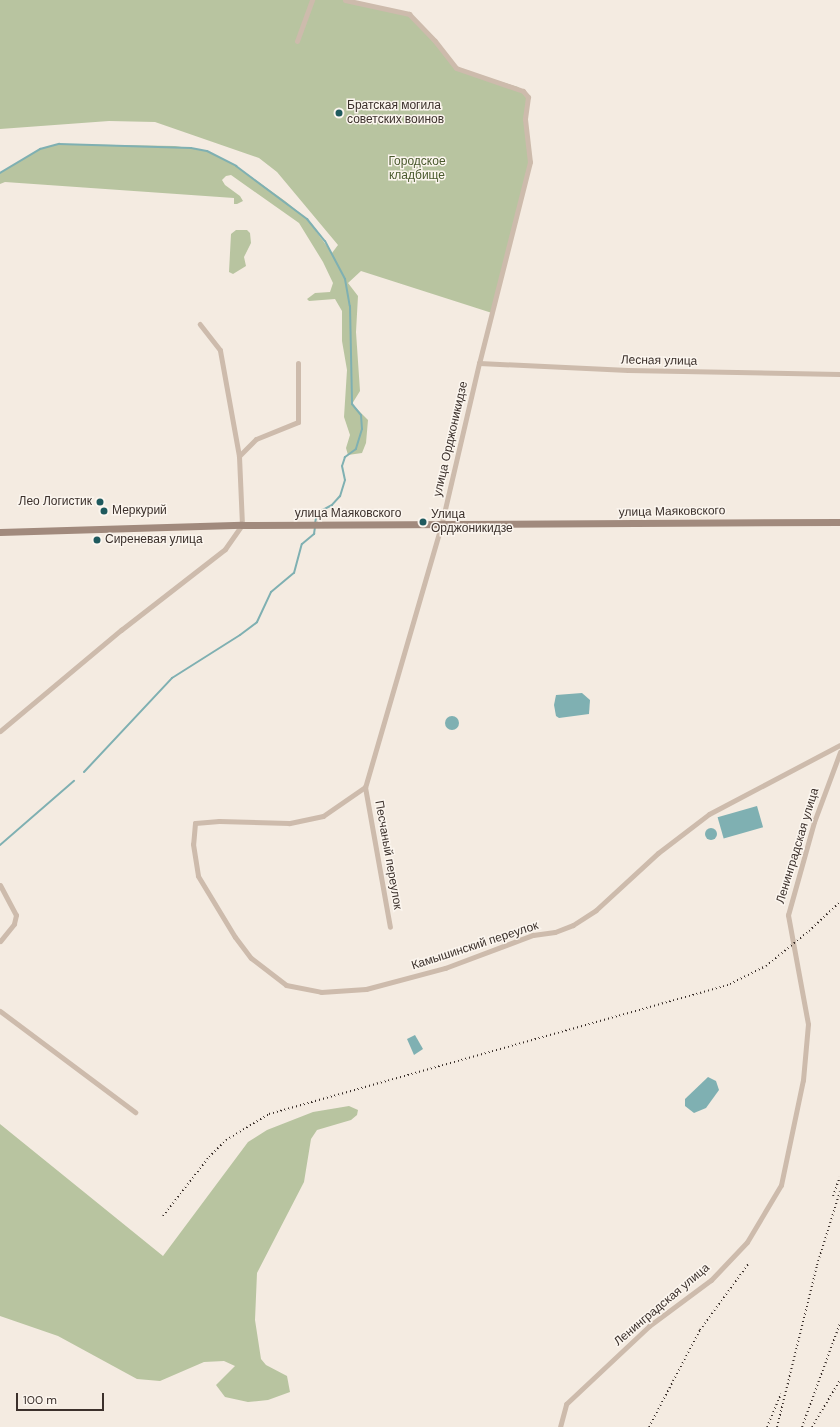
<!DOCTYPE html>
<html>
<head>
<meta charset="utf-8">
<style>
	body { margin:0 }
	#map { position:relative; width:840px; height:1427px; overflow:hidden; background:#f4ebe1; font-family:"DM Sans",sans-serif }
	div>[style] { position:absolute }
	.green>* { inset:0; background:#b8c4a0 }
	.water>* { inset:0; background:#7fb0b2; transform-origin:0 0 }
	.round { border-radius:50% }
	.stream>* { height:2px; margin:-1px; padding:0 1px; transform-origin:1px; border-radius:1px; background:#7fb0b2 }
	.street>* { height:5px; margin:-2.5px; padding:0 2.5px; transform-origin:2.5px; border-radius:2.5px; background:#cdbbac }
	.secondary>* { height:7px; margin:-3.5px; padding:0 3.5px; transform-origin:3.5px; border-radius:3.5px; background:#a18a7d }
	.rail>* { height:2px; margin-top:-1px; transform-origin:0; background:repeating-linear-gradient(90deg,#3b302b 0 1px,transparent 0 4px) }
	.dots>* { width:11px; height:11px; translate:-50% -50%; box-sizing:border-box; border:2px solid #fbf5ee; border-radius:50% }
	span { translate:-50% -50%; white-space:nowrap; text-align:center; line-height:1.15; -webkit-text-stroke:3px #fbf5ee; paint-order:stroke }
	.poi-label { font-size:12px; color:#3b302b }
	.left { translate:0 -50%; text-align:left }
	.right { translate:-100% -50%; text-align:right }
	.park-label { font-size:12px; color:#4a5a2e }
	.street-label { font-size:12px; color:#3b302b }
	.scale { position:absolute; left:16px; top:1393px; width:88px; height:18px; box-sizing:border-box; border:2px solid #3b302b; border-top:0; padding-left:5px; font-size:12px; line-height:14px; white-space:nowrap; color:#3b302b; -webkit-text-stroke:3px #fbf5ee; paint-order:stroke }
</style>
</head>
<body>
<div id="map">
	<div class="green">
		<i style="clip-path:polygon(0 0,345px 0,409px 14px,456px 68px,518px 87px,528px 97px,525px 119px,530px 162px,492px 313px,361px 271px,348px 283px,358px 296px,356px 332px,360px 391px,352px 404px,368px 420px,366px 443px,362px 453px,348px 455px,346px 448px,350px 435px,344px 417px,347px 370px,342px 341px,342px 311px,335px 299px,309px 301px,307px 299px,315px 293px,330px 292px,333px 283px,323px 262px,299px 223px,231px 175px,226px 176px,222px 180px,225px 185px,240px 196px,243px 201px,237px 204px,234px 204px,234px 198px,5px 182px,0 184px,0 173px,40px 149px,59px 144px,175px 146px,207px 151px,236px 166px,285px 201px,307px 219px,332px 253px,338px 245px,277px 172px,259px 158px,155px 122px,109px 121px,0 129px)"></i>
		<i style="clip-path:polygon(236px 230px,247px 230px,250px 233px,251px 243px,244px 257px,246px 266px,233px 274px,229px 272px,231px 234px)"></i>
		<i style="clip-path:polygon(349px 1106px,358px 1110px,357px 1115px,351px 1120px,317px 1130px,311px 1139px,304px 1182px,257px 1273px,255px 1320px,261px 1359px,266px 1365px,287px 1376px,290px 1392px,268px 1400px,248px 1402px,225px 1397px,216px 1385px,235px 1366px,224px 1361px,204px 1362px,160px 1381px,137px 1379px,58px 1336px,0 1316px,0 1124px,163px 1256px,248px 1142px,267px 1130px,313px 1112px)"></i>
	</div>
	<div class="water">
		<i style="clip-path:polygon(582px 693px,590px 700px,589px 714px,559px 718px,556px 716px,554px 705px,556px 695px)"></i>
		<i class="round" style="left:445px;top:716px;width:14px;height:14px"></i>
		<i style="left:757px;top:806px;width:22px;height:41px;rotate:74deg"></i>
		<i class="round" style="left:705px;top:828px;width:12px;height:12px"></i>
		<i style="clip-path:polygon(415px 1035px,423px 1049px,414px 1055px,407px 1039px)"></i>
		<i style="clip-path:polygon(708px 1077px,716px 1081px,719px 1090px,706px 1108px,694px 1113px,685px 1106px,685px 1099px)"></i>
	</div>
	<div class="stream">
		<i style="left:0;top:173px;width:47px;rotate:-31deg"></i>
		<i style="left:40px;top:149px;width:20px;rotate:-15deg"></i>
		<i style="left:59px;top:144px;width:132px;rotate:1.7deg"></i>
		<i style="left:191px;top:148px;width:16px;rotate:11deg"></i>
		<i style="left:207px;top:151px;width:33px;rotate:27deg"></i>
		<i style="left:236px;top:166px;width:89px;rotate:36.7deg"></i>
		<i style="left:307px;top:219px;width:28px;rotate:51deg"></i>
		<i style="left:325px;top:241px;width:43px;rotate:62.2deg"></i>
		<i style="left:345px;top:279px;width:27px;rotate:80deg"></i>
		<i style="left:350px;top:306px;width:98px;rotate:88.8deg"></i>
		<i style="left:352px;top:404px;width:14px;rotate:51deg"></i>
		<i style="left:361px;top:415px;width:14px;rotate:86deg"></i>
		<i style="left:362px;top:429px;width:21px;rotate:107deg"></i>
		<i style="left:356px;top:449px;width:14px;rotate:144deg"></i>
		<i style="left:345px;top:457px;width:9px;rotate:108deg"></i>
		<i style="left:342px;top:466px;width:14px;rotate:78deg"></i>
		<i style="left:345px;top:480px;width:17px;rotate:107deg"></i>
		<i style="left:340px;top:496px;width:12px;rotate:132deg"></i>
		<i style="left:332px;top:505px;width:17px;rotate:152deg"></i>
		<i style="left:317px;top:513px;width:10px;rotate:101deg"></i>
		<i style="left:84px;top:772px;width:129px;rotate:-46.9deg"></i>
		<i style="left:172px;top:678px;width:80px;rotate:-32.3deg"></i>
		<i style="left:240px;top:635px;width:21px;rotate:-37deg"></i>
		<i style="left:257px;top:622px;width:33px;rotate:-65deg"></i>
		<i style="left:271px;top:592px;width:30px;rotate:-40deg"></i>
		<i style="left:294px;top:573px;width:30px;rotate:-75deg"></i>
		<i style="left:302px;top:544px;width:16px;rotate:-40deg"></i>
		<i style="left:314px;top:534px;width:7px;rotate:-82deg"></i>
		<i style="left:0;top:845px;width:98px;rotate:-40.9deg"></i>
	</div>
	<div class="street">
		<i style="left:345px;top:0;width:66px;rotate:12.3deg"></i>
		<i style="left:409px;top:14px;width:37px;rotate:46deg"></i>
		<i style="left:435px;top:41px;width:34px;rotate:52deg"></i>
		<i style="left:456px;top:68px;width:71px;rotate:18.9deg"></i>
		<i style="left:523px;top:91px;width:8px;rotate:50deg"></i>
		<i style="left:528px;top:97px;width:22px;rotate:98deg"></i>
		<i style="left:525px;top:119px;width:43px;rotate:83.4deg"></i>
		<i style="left:530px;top:162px;width:207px;rotate:104.2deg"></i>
		<i style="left:479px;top:363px;width:167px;rotate:103.1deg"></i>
		<i style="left:441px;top:526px;width:272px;rotate:106.2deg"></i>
		<i style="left:297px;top:41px;width:44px;rotate:-69.9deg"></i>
		<i style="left:479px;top:363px;width:149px;rotate:2.7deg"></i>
		<i style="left:628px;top:370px;width:212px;rotate:1.1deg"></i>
		<i style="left:239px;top:456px;width:24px;rotate:-45deg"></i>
		<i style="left:256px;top:439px;width:45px;rotate:-22deg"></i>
		<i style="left:298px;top:422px;width:59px;rotate:-90deg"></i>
		<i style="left:0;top:731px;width:158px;rotate:-39.9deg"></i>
		<i style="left:121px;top:630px;width:132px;rotate:-37.9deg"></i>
		<i style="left:225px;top:549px;width:29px;rotate:-55deg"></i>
		<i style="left:242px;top:525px;width:69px;rotate:-92.5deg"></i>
		<i style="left:239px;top:456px;width:108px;rotate:-100.2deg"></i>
		<i style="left:220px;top:350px;width:33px;rotate:-128deg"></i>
		<i style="left:365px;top:787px;width:51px;rotate:145.4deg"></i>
		<i style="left:323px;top:816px;width:35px;rotate:168deg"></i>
		<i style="left:289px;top:823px;width:70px;rotate:-178.4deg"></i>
		<i style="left:219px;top:821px;width:24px;rotate:175deg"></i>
		<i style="left:195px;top:823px;width:21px;rotate:95deg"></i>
		<i style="left:193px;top:844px;width:32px;rotate:81deg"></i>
		<i style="left:198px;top:876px;width:71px;rotate:58.8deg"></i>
		<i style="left:235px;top:937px;width:26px;rotate:53deg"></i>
		<i style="left:251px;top:958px;width:44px;rotate:37.6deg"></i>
		<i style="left:286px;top:985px;width:36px;rotate:11deg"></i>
		<i style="left:321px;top:992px;width:45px;rotate:-3.8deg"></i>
		<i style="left:366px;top:989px;width:82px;rotate:-14.9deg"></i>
		<i style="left:445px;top:968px;width:94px;rotate:-20.6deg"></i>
		<i style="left:533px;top:935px;width:22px;rotate:-8deg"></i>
		<i style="left:555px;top:932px;width:19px;rotate:-21deg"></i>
		<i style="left:573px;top:925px;width:27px;rotate:-33deg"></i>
		<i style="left:596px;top:910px;width:84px;rotate:-42.6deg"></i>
		<i style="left:658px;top:853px;width:64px;rotate:-37.4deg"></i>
		<i style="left:709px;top:814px;width:148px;rotate:-27.8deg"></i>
		<i style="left:365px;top:787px;width:142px;rotate:79.9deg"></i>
		<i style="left:0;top:885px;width:34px;rotate:62deg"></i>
		<i style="left:16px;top:915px;width:9px;rotate:103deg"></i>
		<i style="left:14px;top:924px;width:22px;rotate:129deg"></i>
		<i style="left:0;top:1011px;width:169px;rotate:36.8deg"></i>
		<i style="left:560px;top:1427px;width:24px;rotate:-75deg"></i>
		<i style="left:566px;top:1404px;width:114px;rotate:-43.2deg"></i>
		<i style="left:649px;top:1326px;width:77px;rotate:-36.6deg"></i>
		<i style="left:711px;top:1280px;width:52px;rotate:-46.5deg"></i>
		<i style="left:747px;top:1242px;width:66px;rotate:-59.2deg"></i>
		<i style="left:781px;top:1185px;width:107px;rotate:-78.2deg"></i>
		<i style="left:803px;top:1080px;width:56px;rotate:-84.9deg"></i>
		<i style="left:808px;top:1024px;width:111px;rotate:-100.4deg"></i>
		<i style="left:788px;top:915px;width:97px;rotate:-74.4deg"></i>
		<i style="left:814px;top:822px;width:75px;rotate:-69.6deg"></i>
	</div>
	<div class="secondary">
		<i style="left:0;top:532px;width:242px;rotate:-1.7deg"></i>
		<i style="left:242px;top:525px;width:598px;rotate:-0.29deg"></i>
	</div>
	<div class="rail">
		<i style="left:833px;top:1196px;width:20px;rotate:-70deg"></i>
		<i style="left:163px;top:1216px;width:75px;rotate:-52.1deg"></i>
		<i style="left:209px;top:1157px;width:24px;rotate:-45deg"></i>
		<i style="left:226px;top:1140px;width:50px;rotate:-31.2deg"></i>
		<i style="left:269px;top:1114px;width:479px;rotate:-15.7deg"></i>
		<i style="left:730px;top:984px;width:40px;rotate:-26.6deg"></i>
		<i style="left:766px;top:966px;width:55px;rotate:-39.1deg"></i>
		<i style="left:809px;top:931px;width:42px;rotate:-43.1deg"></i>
		<i style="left:649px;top:1427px;width:110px;rotate:-62.3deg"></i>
		<i style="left:700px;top:1330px;width:83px;rotate:-53.8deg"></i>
		<i style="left:767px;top:1427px;width:36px;rotate:-67deg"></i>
		<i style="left:777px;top:1427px;width:167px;rotate:-76.1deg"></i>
		<i style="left:817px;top:1265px;width:77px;rotate:-72.7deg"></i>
		<i style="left:802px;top:1427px;width:111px;rotate:-69.9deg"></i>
		<i style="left:812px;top:1427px;width:55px;rotate:-59.2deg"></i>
	</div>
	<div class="dots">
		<i style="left:339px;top:113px;background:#1f5a5e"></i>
		<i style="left:100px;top:502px;background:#1f5a5e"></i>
		<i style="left:104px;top:511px;background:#1f5a5e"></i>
		<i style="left:423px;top:522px;background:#1f5a5e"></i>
		<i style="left:97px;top:540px;background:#1f5a5e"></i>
	</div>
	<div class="poi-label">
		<span class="left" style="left:347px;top:113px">Братская могила<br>советских воинов</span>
		<span class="right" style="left:92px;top:502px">Лео Логистик</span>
		<span class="left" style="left:112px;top:511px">Меркурий</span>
		<span class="left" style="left:431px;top:522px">Улица<br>Орджоникидзе</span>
		<span class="left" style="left:105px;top:540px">Сиреневая улица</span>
	</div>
	<div class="park-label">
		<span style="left:417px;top:169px">Городское<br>кладбище</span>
	</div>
	<div class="street-label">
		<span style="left:659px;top:361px;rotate:1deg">Лесная улица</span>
		<span style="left:451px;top:439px;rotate:-77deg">улица Орджоникидзе</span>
		<span style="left:672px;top:512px;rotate:-1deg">улица Маяковского</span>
		<span style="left:348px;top:514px">улица Маяковского</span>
		<span style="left:798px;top:846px;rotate:-73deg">Ленинградская улица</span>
		<span style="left:388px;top:855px;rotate:80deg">Песчаный переулок</span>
		<span style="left:475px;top:946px;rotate:-18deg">Камышинский переулок</span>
		<span style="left:662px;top:1305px;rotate:-40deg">Ленинградская улица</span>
	</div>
	<div class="scale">100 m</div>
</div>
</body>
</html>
